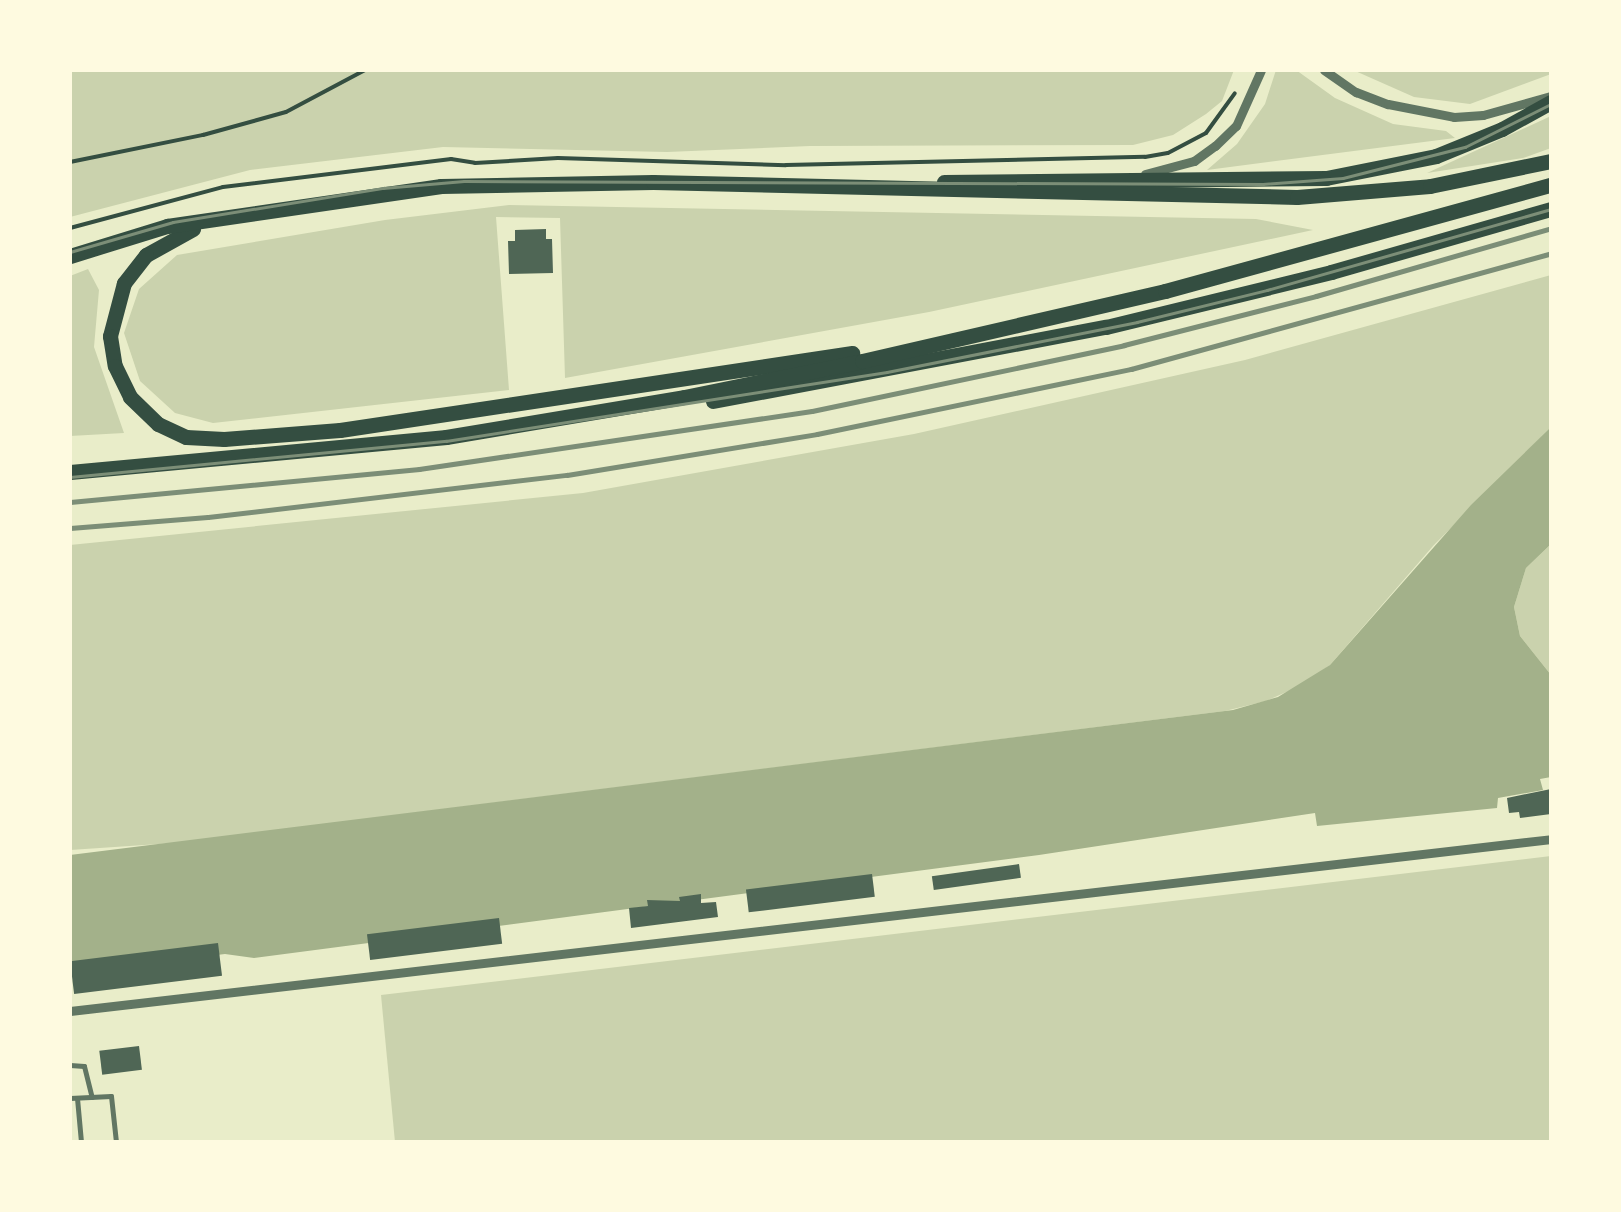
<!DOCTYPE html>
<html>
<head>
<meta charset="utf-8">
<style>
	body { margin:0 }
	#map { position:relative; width:1621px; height:1212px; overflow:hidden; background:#e9edc9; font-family:Jost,sans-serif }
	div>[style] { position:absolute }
	.green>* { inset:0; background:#cad2ad }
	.water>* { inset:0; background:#a3b18a }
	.building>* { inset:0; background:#4f6655; transform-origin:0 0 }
	.path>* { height:4px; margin:-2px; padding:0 2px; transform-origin:2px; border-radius:2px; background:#344e41 }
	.service>* { height:5px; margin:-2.5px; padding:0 2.5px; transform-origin:2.5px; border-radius:2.5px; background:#617663 }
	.minor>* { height:9px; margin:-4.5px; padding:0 4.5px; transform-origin:4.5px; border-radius:4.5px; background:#617663 }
	.trunk>* { height:15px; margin:-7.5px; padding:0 7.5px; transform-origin:7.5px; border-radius:7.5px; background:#344e41 }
	.tram>* { height:2.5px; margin:-1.25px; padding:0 1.25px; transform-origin:1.25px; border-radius:1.25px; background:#7c8e77 }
	.rail>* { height:5px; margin:-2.5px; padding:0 2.5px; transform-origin:2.5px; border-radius:2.5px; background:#7c8e77 }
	span { translate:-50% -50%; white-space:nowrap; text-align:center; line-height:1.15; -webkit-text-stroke:9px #fefae0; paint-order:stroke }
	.frame { position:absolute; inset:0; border:72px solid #fefae0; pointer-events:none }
</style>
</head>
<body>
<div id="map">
	<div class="green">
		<i style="clip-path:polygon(70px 70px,1234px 70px,1222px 101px,1206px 114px,1173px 135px,1133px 145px,810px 146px,667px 152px,443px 147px,250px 170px,70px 217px)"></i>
		<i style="clip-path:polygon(1276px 70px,1296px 70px,1335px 98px,1393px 124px,1446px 131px,1455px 138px,1207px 170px,1237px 144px,1265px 104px)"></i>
		<i style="clip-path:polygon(1353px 70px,1551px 70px,1551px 74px,1470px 104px,1414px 97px)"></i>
		<i style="clip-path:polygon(1551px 116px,1551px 148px,1523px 158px,1427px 173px)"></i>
		<i style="clip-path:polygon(509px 205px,1256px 219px,1313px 230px,929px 312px,565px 378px,560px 218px,496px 217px,509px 390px,213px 423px,175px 413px,140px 381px,124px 333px,139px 289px,177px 255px,385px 220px)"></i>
		<i style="clip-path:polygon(88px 269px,99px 290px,94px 347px,124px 433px,70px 436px,70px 276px)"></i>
		<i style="clip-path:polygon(1551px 275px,1551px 427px,1433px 546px,1330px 665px,1302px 685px,1266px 701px,1225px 711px,174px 843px,70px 850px,70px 545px,583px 493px,914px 434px,1245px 360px)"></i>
		<i style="clip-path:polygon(1551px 544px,1551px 675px,1520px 636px,1514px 607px,1526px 568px)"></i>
		<i style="clip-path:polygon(1551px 856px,1551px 1142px,395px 1142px,381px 995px)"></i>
	</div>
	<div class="water">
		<i style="clip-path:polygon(1551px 427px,1551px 544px,1526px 568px,1514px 607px,1520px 636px,1551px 675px,1551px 777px,1540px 779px,1543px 790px,1498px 798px,1497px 808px,1317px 826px,1315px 813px,1039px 855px,254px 958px,225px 954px,70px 973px,70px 855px,1233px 710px,1278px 697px,1330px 665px,1471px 505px)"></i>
	</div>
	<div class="building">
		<i style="clip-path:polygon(546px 229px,546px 239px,552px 239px,553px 273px,509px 274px,508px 241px,515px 241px,515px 230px)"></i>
		<i style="clip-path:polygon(1551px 789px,1551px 814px,1520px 818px,1519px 812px,1509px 813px,1507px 798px)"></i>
		<i style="left:1019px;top:864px;width:14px;height:88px;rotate:82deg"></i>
		<i style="left:872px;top:874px;width:23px;height:127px;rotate:83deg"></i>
		<i style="clip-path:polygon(701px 894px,701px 903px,716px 902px,718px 917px,631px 928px,629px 908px,648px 906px,647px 900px,680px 901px,679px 897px)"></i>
		<i style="left:499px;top:918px;width:26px;height:133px;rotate:83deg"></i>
		<i style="left:218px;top:943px;width:33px;height:149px;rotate:83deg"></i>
		<i style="left:139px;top:1046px;width:24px;height:40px;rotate:83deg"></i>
	</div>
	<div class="path">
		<i style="left:70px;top:162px;width:136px;rotate:-11.5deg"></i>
		<i style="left:203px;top:135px;width:86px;rotate:-15.5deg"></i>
		<i style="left:286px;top:112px;width:89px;rotate:-28deg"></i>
		<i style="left:70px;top:228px;width:158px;rotate:-15deg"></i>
		<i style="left:223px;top:187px;width:230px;rotate:-7deg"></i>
		<i style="left:451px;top:159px;width:24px;rotate:9deg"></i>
		<i style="left:475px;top:163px;width:83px;rotate:-3.4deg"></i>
		<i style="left:558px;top:158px;width:228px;rotate:1.8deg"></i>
		<i style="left:786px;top:165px;width:359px;rotate:-1.3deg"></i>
		<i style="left:1145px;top:157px;width:23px;rotate:-10deg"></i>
		<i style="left:1168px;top:153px;width:43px;rotate:-27.8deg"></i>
		<i style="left:1206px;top:133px;width:49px;rotate:-54.1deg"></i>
	</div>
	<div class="service">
		<i style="left:70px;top:1065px;width:14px;rotate:4deg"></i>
		<i style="left:84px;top:1066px;width:32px;rotate:76deg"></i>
		<i style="left:70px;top:1098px;width:41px;rotate:-2.8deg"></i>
		<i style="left:111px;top:1096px;width:46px;rotate:83.8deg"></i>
		<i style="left:77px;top:1098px;width:44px;rotate:84.8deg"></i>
	</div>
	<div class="minor">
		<i style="left:1324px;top:70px;width:39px;rotate:35deg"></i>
		<i style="left:1356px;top:92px;width:34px;rotate:21deg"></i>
		<i style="left:1388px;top:104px;width:67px;rotate:11.1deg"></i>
		<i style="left:1454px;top:117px;width:29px;rotate:-4deg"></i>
		<i style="left:1483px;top:115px;width:71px;rotate:-15.6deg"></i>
		<i style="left:1145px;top:174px;width:51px;rotate:-14.9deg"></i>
		<i style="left:1194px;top:161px;width:26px;rotate:-36deg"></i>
		<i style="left:1215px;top:146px;width:29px;rotate:-44deg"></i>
		<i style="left:1236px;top:126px;width:61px;rotate:-65.9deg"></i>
		<i style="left:70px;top:1011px;width:1491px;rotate:-6.62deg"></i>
	</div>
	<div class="trunk">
		<i style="left:944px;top:182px;width:382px;rotate:-0.6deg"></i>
		<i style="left:1326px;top:178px;width:112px;rotate:-11.3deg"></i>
		<i style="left:1436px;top:156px;width:71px;rotate:-22.2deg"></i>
		<i style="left:1502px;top:129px;width:56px;rotate:-28.9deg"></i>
		<i style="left:193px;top:229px;width:54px;rotate:151deg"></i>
		<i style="left:146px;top:255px;width:36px;rotate:128deg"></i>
		<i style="left:124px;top:283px;width:55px;rotate:104.8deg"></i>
		<i style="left:110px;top:336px;width:30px;rotate:81deg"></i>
		<i style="left:115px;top:366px;width:34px;rotate:64deg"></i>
		<i style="left:130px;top:397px;width:39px;rotate:44deg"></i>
		<i style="left:158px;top:424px;width:31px;rotate:25deg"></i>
		<i style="left:186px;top:437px;width:38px;rotate:3deg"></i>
		<i style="left:224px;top:439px;width:116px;rotate:-4.4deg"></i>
		<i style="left:340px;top:430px;width:518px;rotate:-8.55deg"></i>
		<i style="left:70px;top:256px;width:102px;rotate:-17.2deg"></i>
		<i style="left:167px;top:226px;width:277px;rotate:-8.3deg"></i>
		<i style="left:441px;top:186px;width:212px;rotate:-1.1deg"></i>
		<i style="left:653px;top:182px;width:644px;rotate:1.33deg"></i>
		<i style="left:1297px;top:197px;width:133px;rotate:-4.7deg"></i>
		<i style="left:1430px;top:186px;width:124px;rotate:-11.7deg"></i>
		<i style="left:713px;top:401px;width:400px;rotate:-10.7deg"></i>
		<i style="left:1106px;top:327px;width:232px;rotate:-13.7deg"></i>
		<i style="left:1331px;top:272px;width:229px;rotate:-16deg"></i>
		<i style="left:70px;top:472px;width:378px;rotate:-5.3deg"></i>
		<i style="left:446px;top:437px;width:241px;rotate:-9.5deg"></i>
		<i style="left:684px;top:397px;width:182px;rotate:-11.4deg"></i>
		<i style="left:862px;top:361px;width:311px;rotate:-13deg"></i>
		<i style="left:1165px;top:291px;width:400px;rotate:-15.4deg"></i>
	</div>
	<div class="tram">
		<i style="left:70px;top:252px;width:107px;rotate:-16.2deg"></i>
		<i style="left:173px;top:222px;width:213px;rotate:-9.2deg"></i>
		<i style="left:383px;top:188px;width:81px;rotate:-4.9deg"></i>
		<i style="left:464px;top:181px;width:799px;rotate:0.22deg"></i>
		<i style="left:1263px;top:184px;width:80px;rotate:-4.3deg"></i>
		<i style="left:1343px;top:178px;width:126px;rotate:-14.3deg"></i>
		<i style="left:1465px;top:147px;width:96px;rotate:-26.6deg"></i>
		<i style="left:70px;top:477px;width:378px;rotate:-5.5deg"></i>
		<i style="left:446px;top:441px;width:446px;rotate:-8.9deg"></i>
		<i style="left:887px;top:372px;width:255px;rotate:-11.3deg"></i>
		<i style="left:1137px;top:322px;width:134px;rotate:-13.8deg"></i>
		<i style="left:1267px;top:290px;width:295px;rotate:-15.9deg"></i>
	</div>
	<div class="rail">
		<i style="left:70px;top:502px;width:351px;rotate:-5.4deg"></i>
		<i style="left:419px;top:469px;width:397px;rotate:-8.4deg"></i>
		<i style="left:812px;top:411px;width:319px;rotate:-11.9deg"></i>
		<i style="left:1124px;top:345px;width:198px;rotate:-14.3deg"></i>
		<i style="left:1316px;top:296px;width:245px;rotate:-16.1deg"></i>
		<i style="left:70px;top:528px;width:138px;rotate:-4.6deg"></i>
		<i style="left:208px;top:517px;width:361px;rotate:-6.7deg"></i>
		<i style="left:567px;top:475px;width:253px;rotate:-9.3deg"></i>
		<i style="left:817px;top:434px;width:321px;rotate:-11.7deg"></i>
		<i style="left:1131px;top:369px;width:436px;rotate:-15.4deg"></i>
	</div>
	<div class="frame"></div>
</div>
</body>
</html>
